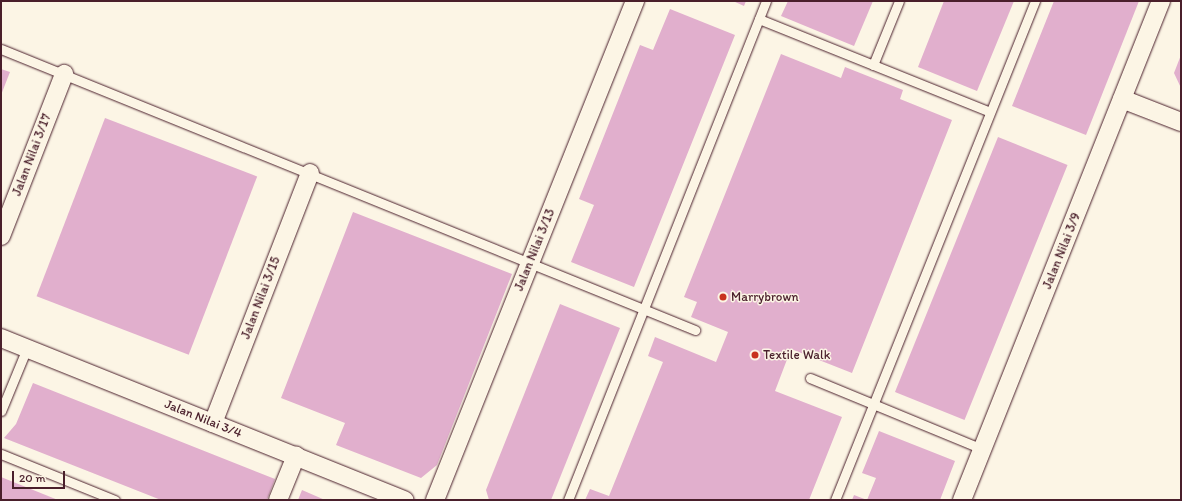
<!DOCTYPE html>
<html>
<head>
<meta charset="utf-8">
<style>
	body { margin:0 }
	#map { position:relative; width:1182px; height:501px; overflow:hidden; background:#fcf5e5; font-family:Itim,sans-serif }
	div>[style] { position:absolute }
	.building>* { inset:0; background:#e1afcd; transform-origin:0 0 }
	.roads { filter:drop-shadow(0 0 1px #4a1f2b) drop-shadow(0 0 1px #4a1f2b) }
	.service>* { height:9px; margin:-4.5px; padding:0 4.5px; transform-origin:4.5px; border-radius:4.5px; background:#fcf5e5 }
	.minor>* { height:18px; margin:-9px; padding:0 9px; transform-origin:9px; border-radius:9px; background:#fcf5e5 }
	.dots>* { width:11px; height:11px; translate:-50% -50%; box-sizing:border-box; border:2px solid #fcf5e5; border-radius:50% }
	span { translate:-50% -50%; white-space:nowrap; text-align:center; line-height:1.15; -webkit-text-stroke:3px #fcf5e5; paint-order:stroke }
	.street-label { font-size:13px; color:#4a1f2b }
	.poi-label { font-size:13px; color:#4a1f2b }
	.left { translate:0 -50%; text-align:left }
	.frame { position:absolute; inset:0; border:2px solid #4a1f2b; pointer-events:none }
	.scale { position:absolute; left:12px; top:471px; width:53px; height:18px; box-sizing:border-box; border:2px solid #4a1f2b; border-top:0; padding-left:5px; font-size:12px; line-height:14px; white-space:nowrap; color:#4a1f2b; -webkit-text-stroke:3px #fcf5e5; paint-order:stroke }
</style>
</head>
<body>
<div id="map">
	<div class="building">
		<i style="clip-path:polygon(733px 1px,746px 1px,744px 6px)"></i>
		<i style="clip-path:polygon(788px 1px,873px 1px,854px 46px,781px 16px)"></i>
		<i style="clip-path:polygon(944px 1px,1014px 1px,977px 91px,918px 67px)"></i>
		<i style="clip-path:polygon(1054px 1px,1139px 1px,1086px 135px,1012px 106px)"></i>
		<i style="clip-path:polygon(670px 9px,735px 35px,634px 287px,571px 262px,594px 205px,579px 199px,640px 45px,653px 50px)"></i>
		<i style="clip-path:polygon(781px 54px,841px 78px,845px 67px,903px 90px,900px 99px,952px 120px,852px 373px,791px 349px,775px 391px,842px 417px,809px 500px,585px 500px,590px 489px,609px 496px,663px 362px,648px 356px,655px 337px,716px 362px,728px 332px,691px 317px,697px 302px,684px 297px)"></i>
		<i style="clip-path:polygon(1181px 55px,1181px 88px,1174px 73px)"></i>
		<i style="clip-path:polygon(1px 69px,10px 72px,1px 95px)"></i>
		<i style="left:105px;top:118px;width:163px;height:191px;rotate:21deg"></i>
		<i style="left:998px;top:137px;width:75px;height:275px;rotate:22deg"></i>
		<i style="clip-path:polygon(353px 212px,512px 274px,437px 465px,421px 478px,336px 445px,345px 423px,281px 398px)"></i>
		<i style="clip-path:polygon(560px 304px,620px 328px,551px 500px,489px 500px,486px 490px)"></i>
		<i style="clip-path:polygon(33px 383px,275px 479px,267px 500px,161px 500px,4px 438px,16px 424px)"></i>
		<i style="clip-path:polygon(879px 431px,955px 461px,940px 500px,867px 500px,876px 478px,862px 473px)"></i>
		<i style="clip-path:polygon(1px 477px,58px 500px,1px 500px)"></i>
		<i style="clip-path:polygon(302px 490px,325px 500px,298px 500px)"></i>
		<i style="clip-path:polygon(854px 495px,867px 500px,852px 500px)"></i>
	</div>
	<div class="roads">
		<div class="service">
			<i style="left:759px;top:19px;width:249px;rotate:21.9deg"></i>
			<i style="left:1px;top:49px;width:749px;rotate:22.04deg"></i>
			<i style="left:873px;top:65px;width:69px;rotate:-67.9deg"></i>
			<i style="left:810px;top:378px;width:186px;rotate:22.4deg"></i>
			<i style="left:1px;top:411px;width:68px;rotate:-67.6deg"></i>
			<i style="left:1px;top:454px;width:123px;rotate:22deg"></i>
			<i style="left:568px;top:500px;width:537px;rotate:-68.36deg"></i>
			<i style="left:835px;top:500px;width:538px;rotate:-68.16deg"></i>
		</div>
		<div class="minor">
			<i style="left:1122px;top:99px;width:63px;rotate:21.3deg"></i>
			<i style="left:1px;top:236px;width:174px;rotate:-68.7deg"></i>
			<i style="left:1px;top:338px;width:435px;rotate:21.9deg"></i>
			<i style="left:213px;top:423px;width:268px;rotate:-68.8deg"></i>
			<i style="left:278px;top:500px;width:48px;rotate:-67.8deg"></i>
			<i style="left:435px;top:500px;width:538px;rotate:-68.16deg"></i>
			<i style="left:962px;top:500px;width:537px;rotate:-68.26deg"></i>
		</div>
	</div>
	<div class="dots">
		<i style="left:723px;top:297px;background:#c8321e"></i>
		<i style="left:755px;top:355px;background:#c8321e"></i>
	</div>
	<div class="street-label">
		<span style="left:32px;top:155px;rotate:-69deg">Jalan Nilai 3/17</span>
		<span style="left:535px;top:250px;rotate:-68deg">Jalan Nilai 3/13</span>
		<span style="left:1062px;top:251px;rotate:-68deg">Jalan Nilai 3/9</span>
		<span style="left:261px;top:298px;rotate:-69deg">Jalan Nilai 3/15</span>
		<span style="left:203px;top:419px;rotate:22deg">Jalan Nilai 3/4</span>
	</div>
	<div class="poi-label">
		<span class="left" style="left:731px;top:297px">Marrybrown</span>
		<span class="left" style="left:763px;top:355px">Textile Walk</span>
	</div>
	<div class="frame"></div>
	<div class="scale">20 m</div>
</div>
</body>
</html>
